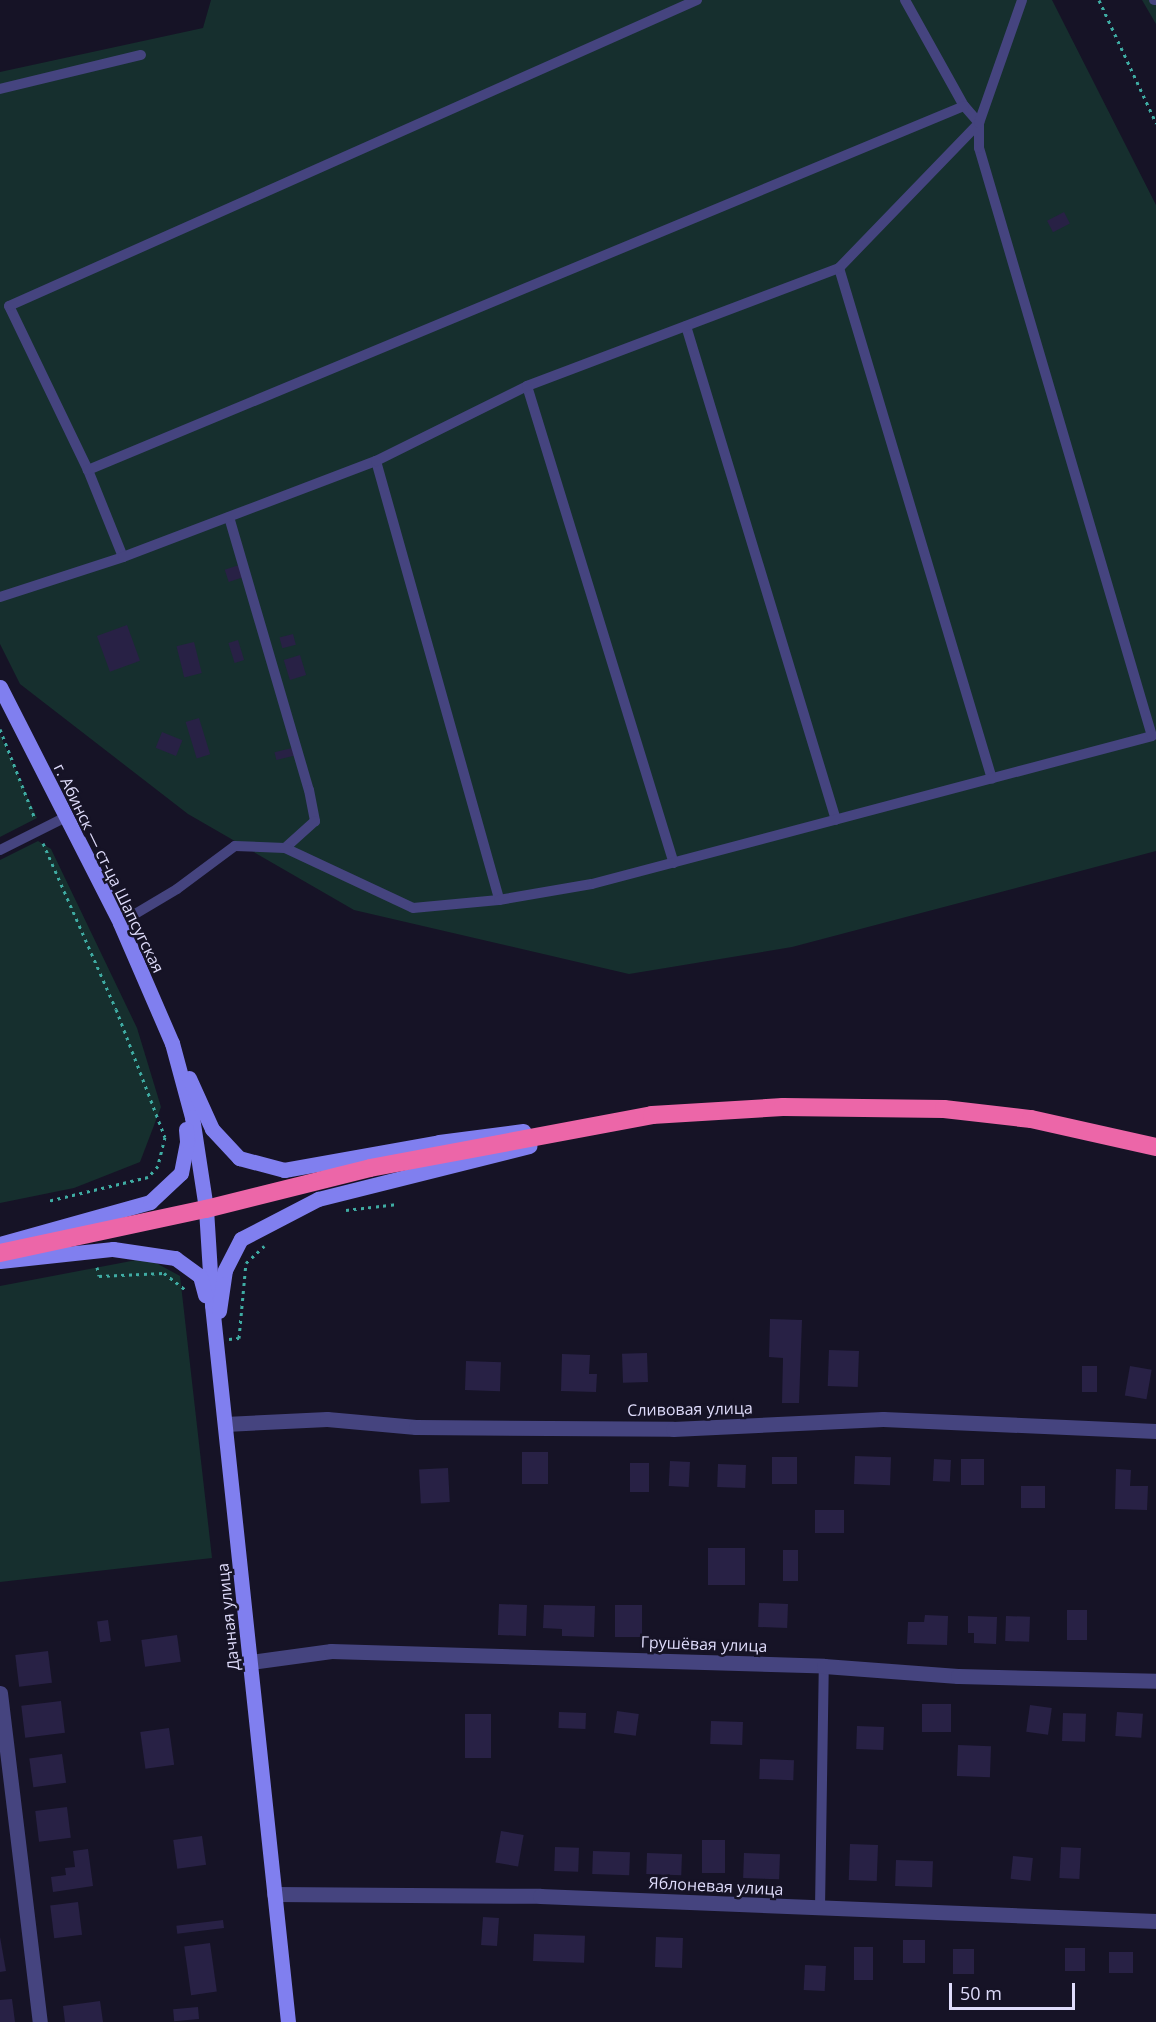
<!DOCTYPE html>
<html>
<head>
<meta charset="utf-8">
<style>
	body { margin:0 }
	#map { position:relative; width:1156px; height:2022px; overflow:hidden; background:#161326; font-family:"Open Sans",sans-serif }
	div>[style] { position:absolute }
	.green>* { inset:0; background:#162f2e }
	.building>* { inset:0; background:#282145; transform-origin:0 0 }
	.path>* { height:3px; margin-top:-1.5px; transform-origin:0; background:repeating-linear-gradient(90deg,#3faca3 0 3px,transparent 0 7.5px) }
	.lane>* { height:10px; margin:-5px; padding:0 5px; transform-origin:5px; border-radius:5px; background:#45447f }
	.street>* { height:15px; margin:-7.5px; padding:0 7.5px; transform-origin:7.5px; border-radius:7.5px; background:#45447f }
	.secondary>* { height:15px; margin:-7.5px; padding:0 7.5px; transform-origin:7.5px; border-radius:7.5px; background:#807fef }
	.highway>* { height:18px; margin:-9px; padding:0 9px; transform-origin:9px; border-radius:9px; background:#ec66a8 }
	span { translate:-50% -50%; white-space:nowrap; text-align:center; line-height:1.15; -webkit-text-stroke:5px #161326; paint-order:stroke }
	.street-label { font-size:16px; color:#dfdcfb }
	.scale { position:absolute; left:949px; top:1983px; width:126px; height:27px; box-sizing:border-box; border:3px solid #dfdcfb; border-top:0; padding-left:8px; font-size:18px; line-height:21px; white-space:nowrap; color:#dfdcfb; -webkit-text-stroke:4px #161326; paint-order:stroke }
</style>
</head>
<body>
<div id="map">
	<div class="green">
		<i style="clip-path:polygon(211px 0,1052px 0,1156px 205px,1156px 851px,792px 947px,629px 974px,354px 910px,188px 814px,20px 684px,0 644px,0 72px,203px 28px)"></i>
		<i style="clip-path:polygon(1142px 0,1156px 0,1156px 24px)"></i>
		<i style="clip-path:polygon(0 735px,37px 818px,0 837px)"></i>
		<i style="clip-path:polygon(38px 841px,51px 849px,137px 1028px,161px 1107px,140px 1162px,74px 1188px,0 1203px,0 860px)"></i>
		<i style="clip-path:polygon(147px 1258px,180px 1276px,212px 1558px,0 1582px,0 1286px)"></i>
	</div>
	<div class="building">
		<i style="left:1064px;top:212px;width:13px;height:19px;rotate:63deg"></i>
		<i style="left:239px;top:565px;width:13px;height:15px;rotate:72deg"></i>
		<i style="left:127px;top:625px;width:38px;height:32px;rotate:70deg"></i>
		<i style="left:293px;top:634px;width:11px;height:14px;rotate:75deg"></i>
		<i style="left:238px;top:640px;width:21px;height:10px;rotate:73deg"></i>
		<i style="left:194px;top:642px;width:32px;height:18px;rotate:76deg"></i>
		<i style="left:300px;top:655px;width:21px;height:17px;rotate:73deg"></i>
		<i style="left:199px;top:718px;width:38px;height:14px;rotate:73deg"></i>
		<i style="left:162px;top:732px;width:22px;height:17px;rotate:22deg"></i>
		<i style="left:292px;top:748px;width:8px;height:18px;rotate:76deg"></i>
		<i style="clip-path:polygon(770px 1319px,802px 1320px,799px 1403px,782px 1403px,783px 1358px,769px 1357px)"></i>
		<i style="left:829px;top:1350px;width:30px;height:36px;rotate:2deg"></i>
		<i style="left:647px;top:1353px;width:29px;height:25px;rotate:88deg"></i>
		<i style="clip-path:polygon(562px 1354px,590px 1355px,589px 1374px,597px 1374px,596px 1392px,561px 1391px)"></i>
		<i style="left:466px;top:1361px;width:35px;height:29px;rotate:2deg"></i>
		<i style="left:1082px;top:1366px;width:15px;height:26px"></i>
		<i style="left:1130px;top:1366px;width:22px;height:30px;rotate:10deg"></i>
		<i style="left:548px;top:1452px;width:32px;height:26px;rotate:90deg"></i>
		<i style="left:855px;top:1456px;width:36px;height:28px;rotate:2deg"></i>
		<i style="left:772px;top:1457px;width:25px;height:27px"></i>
		<i style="left:934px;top:1459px;width:17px;height:22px;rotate:3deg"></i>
		<i style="left:961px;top:1459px;width:23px;height:26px"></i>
		<i style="left:670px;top:1461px;width:20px;height:25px;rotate:3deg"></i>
		<i style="left:630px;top:1463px;width:19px;height:29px"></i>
		<i style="left:718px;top:1464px;width:28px;height:23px;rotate:2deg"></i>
		<i style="left:448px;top:1468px;width:34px;height:29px;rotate:87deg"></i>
		<i style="clip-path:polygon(1116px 1469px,1131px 1470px,1130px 1486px,1148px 1486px,1147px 1510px,1115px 1509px)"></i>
		<i style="left:1021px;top:1486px;width:24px;height:22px"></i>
		<i style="left:815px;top:1510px;width:29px;height:23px"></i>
		<i style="left:708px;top:1548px;width:37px;height:37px"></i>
		<i style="left:783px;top:1550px;width:15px;height:31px"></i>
		<i style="left:759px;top:1603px;width:29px;height:24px;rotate:2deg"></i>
		<i style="left:499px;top:1604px;width:28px;height:31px;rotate:2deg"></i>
		<i style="clip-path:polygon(544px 1605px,595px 1606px,594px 1637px,562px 1636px,562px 1629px,543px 1628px)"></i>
		<i style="left:615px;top:1605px;width:27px;height:32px"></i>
		<i style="left:1067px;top:1610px;width:20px;height:30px"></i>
		<i style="clip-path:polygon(925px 1615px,948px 1616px,947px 1645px,907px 1644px,908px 1622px,924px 1622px)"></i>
		<i style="clip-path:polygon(968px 1616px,997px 1617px,996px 1644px,974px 1643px,974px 1633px,968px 1633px)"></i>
		<i style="left:1006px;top:1616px;width:24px;height:25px;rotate:2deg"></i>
		<i style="left:108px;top:1620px;width:21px;height:11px;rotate:82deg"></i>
		<i style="left:177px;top:1635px;width:27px;height:36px;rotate:82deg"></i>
		<i style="left:48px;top:1651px;width:32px;height:33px;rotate:83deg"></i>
		<i style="left:61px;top:1701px;width:32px;height:40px;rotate:83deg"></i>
		<i style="left:951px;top:1704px;width:28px;height:29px;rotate:90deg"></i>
		<i style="left:1030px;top:1705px;width:22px;height:27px;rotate:8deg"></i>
		<i style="left:617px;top:1711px;width:22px;height:22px;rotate:8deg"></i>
		<i style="left:559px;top:1712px;width:27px;height:16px;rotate:2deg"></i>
		<i style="left:1117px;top:1712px;width:26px;height:24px;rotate:4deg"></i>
		<i style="left:1063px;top:1713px;width:23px;height:28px;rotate:2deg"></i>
		<i style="left:465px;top:1714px;width:26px;height:44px"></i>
		<i style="left:711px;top:1721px;width:32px;height:23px;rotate:2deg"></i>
		<i style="left:857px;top:1726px;width:27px;height:23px;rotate:2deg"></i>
		<i style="left:169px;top:1728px;width:37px;height:29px;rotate:82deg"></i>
		<i style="left:958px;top:1745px;width:33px;height:31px;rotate:2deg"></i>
		<i style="left:62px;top:1754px;width:29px;height:33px;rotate:82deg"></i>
		<i style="left:760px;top:1759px;width:34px;height:20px;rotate:2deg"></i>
		<i style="left:67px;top:1807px;width:31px;height:32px;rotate:83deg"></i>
		<i style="left:501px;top:1831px;width:23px;height:32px;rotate:10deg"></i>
		<i style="left:202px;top:1836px;width:29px;height:29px;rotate:82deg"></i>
		<i style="left:702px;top:1840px;width:23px;height:33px"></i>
		<i style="left:850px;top:1844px;width:28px;height:36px;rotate:2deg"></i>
		<i style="left:555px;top:1847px;width:24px;height:24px;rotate:2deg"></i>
		<i style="left:1061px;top:1847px;width:20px;height:31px;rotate:3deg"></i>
		<i style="clip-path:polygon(88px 1849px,93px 1886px,53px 1892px,51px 1877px,66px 1875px,65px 1868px,75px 1867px,73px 1851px)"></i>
		<i style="left:593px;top:1851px;width:37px;height:23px;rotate:2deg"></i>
		<i style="left:647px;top:1853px;width:35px;height:21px;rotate:2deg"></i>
		<i style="left:744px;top:1853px;width:36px;height:25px;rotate:2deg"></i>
		<i style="left:1013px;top:1856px;width:20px;height:23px;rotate:6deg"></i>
		<i style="left:896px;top:1860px;width:37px;height:26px;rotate:2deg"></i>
		<i style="left:78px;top:1902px;width:33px;height:28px;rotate:83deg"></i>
		<i style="left:483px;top:1917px;width:16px;height:28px;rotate:4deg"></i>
		<i style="left:223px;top:1920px;width:8px;height:47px;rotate:83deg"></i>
		<i style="left:534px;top:1934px;width:51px;height:27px;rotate:2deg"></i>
		<i style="clip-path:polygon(0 1937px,6px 1971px,0 1972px)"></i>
		<i style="left:656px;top:1937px;width:27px;height:30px;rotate:2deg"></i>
		<i style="left:903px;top:1940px;width:22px;height:23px"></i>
		<i style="left:210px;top:1943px;width:49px;height:26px;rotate:82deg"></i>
		<i style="left:854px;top:1947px;width:19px;height:33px"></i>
		<i style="left:1065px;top:1948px;width:20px;height:23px"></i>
		<i style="left:953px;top:1949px;width:21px;height:25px"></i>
		<i style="left:1109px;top:1952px;width:24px;height:21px"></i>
		<i style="left:805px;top:1965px;width:21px;height:25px;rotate:3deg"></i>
		<i style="clip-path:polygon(12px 1999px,15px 2022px,0 2022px,0 2000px)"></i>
		<i style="clip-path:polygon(100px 2001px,103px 2022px,65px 2022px,63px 2006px)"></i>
		<i style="left:198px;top:2007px;width:12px;height:25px;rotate:85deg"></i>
	</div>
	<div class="path">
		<i style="left:1099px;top:0;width:136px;rotate:65.1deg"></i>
		<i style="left:0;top:729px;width:97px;rotate:68.7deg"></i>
		<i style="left:43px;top:843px;width:181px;rotate:66.3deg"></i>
		<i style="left:116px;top:1009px;width:137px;rotate:69.1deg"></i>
		<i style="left:165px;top:1137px;width:30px;rotate:104deg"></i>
		<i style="left:158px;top:1166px;width:15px;rotate:132deg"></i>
		<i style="left:148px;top:1177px;width:103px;rotate:166.5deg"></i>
		<i style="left:346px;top:1210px;width:52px;rotate:-6.6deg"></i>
		<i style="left:97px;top:1267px;width:9px;rotate:77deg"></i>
		<i style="left:99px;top:1276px;width:65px;rotate:-2.6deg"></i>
		<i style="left:164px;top:1273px;width:29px;rotate:38deg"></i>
		<i style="left:229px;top:1339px;width:10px;rotate:-6deg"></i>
		<i style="left:239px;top:1338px;width:75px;rotate:-84.7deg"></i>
		<i style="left:246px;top:1263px;width:25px;rotate:-43deg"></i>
	</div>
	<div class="lane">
		<i style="left:905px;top:0;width:121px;rotate:60.9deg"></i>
		<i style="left:1154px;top:0;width:2px"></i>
		<i style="left:0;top:89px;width:145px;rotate:-13.6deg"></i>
		<i style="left:839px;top:268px;width:533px;rotate:73.33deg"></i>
		<i style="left:686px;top:326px;width:516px;rotate:73.11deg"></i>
		<i style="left:527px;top:386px;width:499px;rotate:72.9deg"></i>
		<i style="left:376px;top:461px;width:456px;rotate:74.3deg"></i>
		<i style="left:229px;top:517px;width:284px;rotate:73.7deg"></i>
		<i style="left:309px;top:790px;width:32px;rotate:79deg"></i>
		<i style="left:315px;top:821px;width:40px;rotate:138deg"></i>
		<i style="left:123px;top:557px;width:94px;rotate:-111.9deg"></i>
		<i style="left:88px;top:470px;width:182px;rotate:-115.7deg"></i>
		<i style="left:9px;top:306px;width:753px;rotate:-23.98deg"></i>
		<i style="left:0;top:597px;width:129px;rotate:-18deg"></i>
		<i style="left:123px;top:557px;width:271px;rotate:-20.8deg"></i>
		<i style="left:376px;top:461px;width:169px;rotate:-26.4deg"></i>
		<i style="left:527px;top:386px;width:334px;rotate:-20.7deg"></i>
		<i style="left:839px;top:268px;width:202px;rotate:-46deg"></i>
		<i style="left:979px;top:123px;width:23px;rotate:-131deg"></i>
		<i style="left:964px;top:106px;width:949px;rotate:157.44deg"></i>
		<i style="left:0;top:850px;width:72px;rotate:-26.6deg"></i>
		<i style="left:120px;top:923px;width:66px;rotate:-30.8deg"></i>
		<i style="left:177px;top:889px;width:72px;rotate:-36.6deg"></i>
		<i style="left:235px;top:846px;width:50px;rotate:2.3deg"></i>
		<i style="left:285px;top:848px;width:141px;rotate:25.1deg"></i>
		<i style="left:413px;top:908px;width:86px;rotate:-5.3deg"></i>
		<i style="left:499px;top:900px;width:94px;rotate:-9.8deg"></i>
		<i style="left:592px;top:884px;width:579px;rotate:-14.8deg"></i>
		<i style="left:1152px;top:736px;width:613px;rotate:-106.39deg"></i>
		<i style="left:979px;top:148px;width:25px;rotate:-90deg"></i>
		<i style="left:979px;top:123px;width:130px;rotate:-70.7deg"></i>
		<i style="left:820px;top:1908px;width:242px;rotate:-89.1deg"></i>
	</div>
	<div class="street">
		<i style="left:225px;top:1424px;width:102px;rotate:-2.8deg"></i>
		<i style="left:327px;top:1419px;width:89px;rotate:5.1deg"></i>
		<i style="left:416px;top:1427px;width:257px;rotate:0.4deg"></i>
		<i style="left:673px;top:1429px;width:210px;rotate:-2.7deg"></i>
		<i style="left:883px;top:1419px;width:273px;rotate:2.5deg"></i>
		<i style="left:251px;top:1662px;width:81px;rotate:-7.8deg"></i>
		<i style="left:331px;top:1651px;width:493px;rotate:1.7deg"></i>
		<i style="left:824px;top:1666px;width:134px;rotate:4.3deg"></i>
		<i style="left:958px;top:1676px;width:198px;rotate:1.4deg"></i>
		<i style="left:0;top:1693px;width:331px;rotate:83.1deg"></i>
		<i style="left:274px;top:1894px;width:266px;rotate:0.4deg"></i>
		<i style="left:540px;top:1896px;width:617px;rotate:2.32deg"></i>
	</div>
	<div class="secondary">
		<i style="left:0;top:687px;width:265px;rotate:63deg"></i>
		<i style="left:120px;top:923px;width:131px;rotate:66.6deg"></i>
		<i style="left:172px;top:1043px;width:77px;rotate:74.9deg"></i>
		<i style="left:192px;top:1117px;width:93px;rotate:81.3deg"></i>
		<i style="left:206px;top:1209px;width:96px;rotate:86.4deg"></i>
		<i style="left:212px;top:1305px;width:721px;rotate:83.95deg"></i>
		<i style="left:189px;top:1078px;width:56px;rotate:65.7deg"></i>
		<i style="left:212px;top:1129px;width:40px;rotate:47deg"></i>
		<i style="left:239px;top:1158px;width:47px;rotate:14.9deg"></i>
		<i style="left:284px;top:1170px;width:158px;rotate:-10.2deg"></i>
		<i style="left:439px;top:1142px;width:85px;rotate:-7.5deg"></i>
		<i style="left:0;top:1244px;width:156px;rotate:-15.6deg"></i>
		<i style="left:150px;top:1202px;width:42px;rotate:-43.1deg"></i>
		<i style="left:181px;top:1173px;width:33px;rotate:-79deg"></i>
		<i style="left:187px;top:1141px;width:12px;rotate:-95deg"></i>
		<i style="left:0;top:1261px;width:114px;rotate:-6.1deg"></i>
		<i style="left:113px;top:1249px;width:63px;rotate:8.3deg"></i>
		<i style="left:175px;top:1258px;width:31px;rotate:36deg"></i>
		<i style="left:200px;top:1276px;width:20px;rotate:75deg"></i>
		<i style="left:219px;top:1311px;width:41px;rotate:-81.7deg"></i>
		<i style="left:225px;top:1270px;width:35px;rotate:-63deg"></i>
		<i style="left:241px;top:1239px;width:87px;rotate:-27.5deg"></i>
		<i style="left:318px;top:1199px;width:218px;rotate:-14.1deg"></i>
	</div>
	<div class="highway">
		<i style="left:0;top:1253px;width:211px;rotate:-12.1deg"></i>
		<i style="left:206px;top:1209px;width:169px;rotate:-14deg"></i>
		<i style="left:370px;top:1168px;width:287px;rotate:-10.6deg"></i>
		<i style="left:652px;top:1115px;width:131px;rotate:-3.5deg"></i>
		<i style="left:783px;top:1107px;width:161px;rotate:0.7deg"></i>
		<i style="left:944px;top:1109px;width:88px;rotate:6.6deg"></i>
		<i style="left:1031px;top:1119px;width:128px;rotate:12.6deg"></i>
	</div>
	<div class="street-label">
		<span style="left:109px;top:868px;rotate:64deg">г. Абинск — ст-ца Шапсугская</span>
		<span style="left:690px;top:1409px;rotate:-1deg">Сливовая улица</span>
		<span style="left:228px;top:1617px;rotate:-96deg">Дачная улица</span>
		<span style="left:704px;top:1644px;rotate:2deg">Грушёвая улица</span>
		<span style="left:716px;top:1886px;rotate:3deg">Яблоневая улица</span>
	</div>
	<div class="scale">50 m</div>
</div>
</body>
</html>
